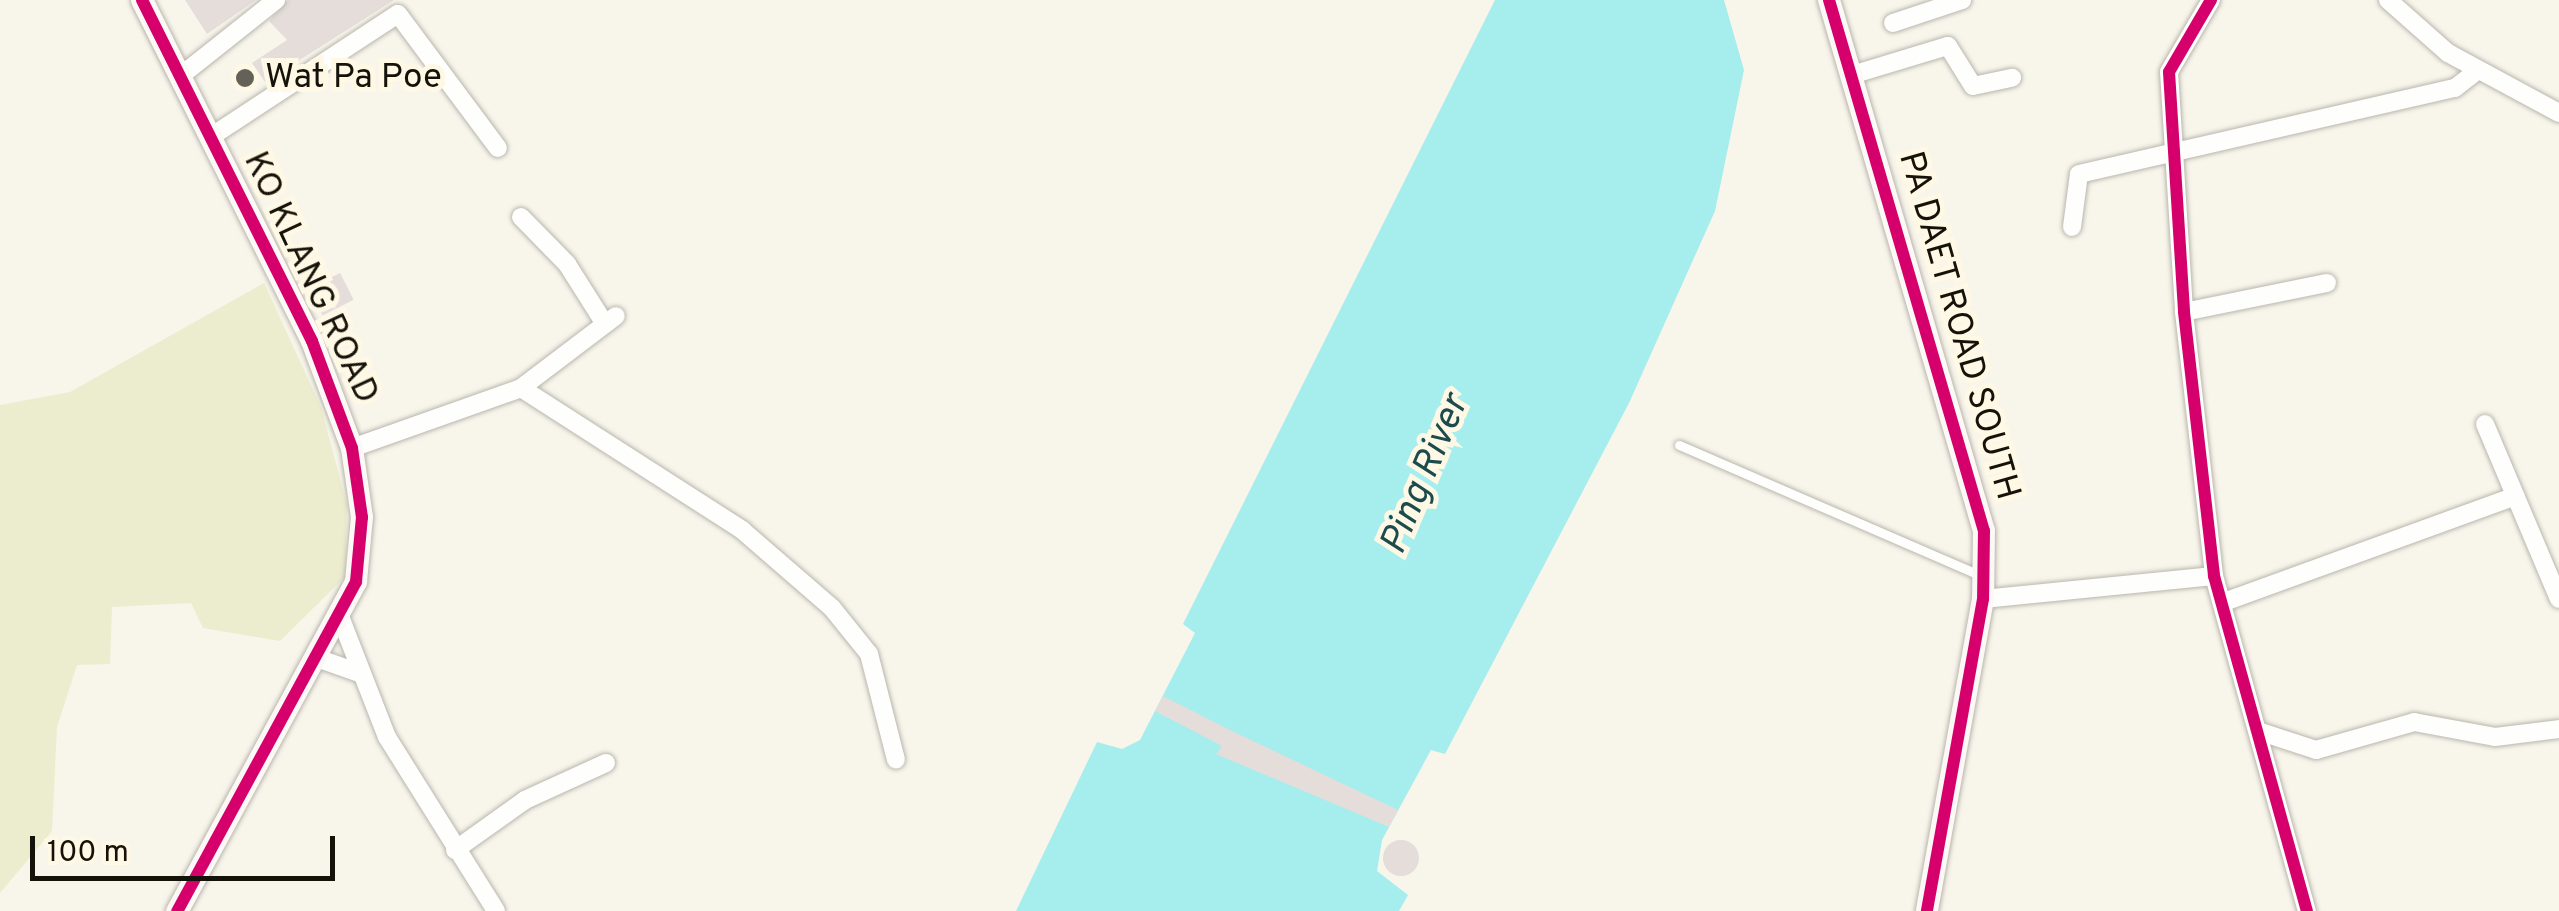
<!DOCTYPE html>
<html>
<head>
<meta charset="utf-8">
<style>
	body { margin:0 }
	#map { position:relative; width:2559px; height:911px; overflow:hidden; background:#f8f5eb; font-family:Overpass,sans-serif }
	div>[style] { position:absolute }
	.green>* { inset:0; background:#ecedce }
	.water>* { inset:0; background:#a6edee }
	.building>* { inset:0; background:#e4ddda; transform-origin:0 0 }
	.round { border-radius:50% }
	.roads { filter:drop-shadow(0 0 2px #b9b6ae) drop-shadow(0 0 2px #b9b6ae) }
	.lane>* { height:9px; margin:-4.5px; padding:0 4.5px; transform-origin:4.5px; border-radius:4.5px; background:#fefefc }
	.street>* { height:18px; margin:-9px; padding:0 9px; transform-origin:9px; border-radius:9px; background:#fefefc }
	.secondary>* { height:22px; margin:-11px; padding:0 11px; transform-origin:11px; border-radius:11px; background:#fbf8f6 }
	.cycleway>* { height:12px; margin:-6px; padding:0 6px; transform-origin:6px; border-radius:6px; background:#d6006c }
	.dots>* { width:28px; height:28px; translate:-50% -50%; box-sizing:border-box; border:5px solid #fef8e5; border-radius:50% }
	span { translate:-50% -50%; white-space:nowrap; text-align:center; line-height:1.15; -webkit-text-stroke:10px #fef8e5; paint-order:stroke }
	.poi-label { font-size:35px; color:#15120a }
	.left { translate:0 -50%; text-align:left }
	.street-label { font-size:35px; color:#15120a }
	.water-label { font-size:38px; color:#1c4b4d; font-style:italic }
	.scale { position:absolute; left:30px; top:836px; width:305px; height:45px; box-sizing:border-box; border:5px solid #15120a; border-top:0; padding-left:12px; font-size:30px; line-height:35px; white-space:nowrap; color:#15120a; -webkit-text-stroke:8px #fef8e5; paint-order:stroke }
</style>
</head>
<body>
<div id="map">
	<div class="green">
		<i style="clip-path:polygon(264px 283px,321px 407px,347px 505px,345px 577px,280px 641px,203px 628px,191px 603px,112px 607px,110px 664px,77px 665px,57px 727px,52px 831px,0 893px,0 405px,70px 392px)"></i>
	</div>
	<div class="water">
		<i style="clip-path:polygon(1495px 0,1724px 0,1744px 70px,1715px 211px,1629px 403px,1445px 754px,1431px 750px,1382px 840px,1377px 871px,1408px 895px,1399px 911px,1016px 911px,1097px 742px,1122px 749px,1140px 740px,1195px 633px,1183px 624px)"></i>
	</div>
	<div class="building">
		<i style="clip-path:polygon(185px 0,256px 0,207px 34px)"></i>
		<i style="clip-path:polygon(288px 0,394px 0,265px 82px,252px 63px,287px 40px,269px 21px)"></i>
		<i style="left:340px;top:273px;width:30px;height:35px;rotate:63deg"></i>
		<i style="clip-path:polygon(1163px 696px,1232px 731px,1398px 810px,1389px 827px,1216px 754px,1222px 746px,1155px 711px)"></i>
		<i class="round" style="left:1383px;top:840px;width:36px;height:36px"></i>
	</div>
	<div class="roads">
		<div class="lane">
			<i style="left:1679px;top:445px;width:327px;rotate:23.4deg"></i>
		</div>
		<div class="street">
			<i style="left:2211px;top:0;width:83px;rotate:120.3deg"></i>
			<i style="left:2169px;top:72px;width:240px;rotate:86.4deg"></i>
			<i style="left:2184px;top:312px;width:266px;rotate:83.5deg"></i>
			<i style="left:2214px;top:576px;width:348px;rotate:74.5deg"></i>
			<i style="left:2388px;top:0;width:80px;rotate:41.5deg"></i>
			<i style="left:2448px;top:53px;width:126px;rotate:28.4deg"></i>
			<i style="left:1893px;top:23px;width:73px;rotate:-18.4deg"></i>
			<i style="left:183px;top:74px;width:119px;rotate:-38.5deg"></i>
			<i style="left:1855px;top:74px;width:97px;rotate:-16.8deg"></i>
			<i style="left:1948px;top:46px;width:47px;rotate:58deg"></i>
			<i style="left:1973px;top:86px;width:40px;rotate:-12deg"></i>
			<i style="left:212px;top:136px;width:222px;rotate:-33.3deg"></i>
			<i style="left:398px;top:14px;width:167px;rotate:53.3deg"></i>
			<i style="left:521px;top:217px;width:66px;rotate:45.6deg"></i>
			<i style="left:567px;top:264px;width:71px;rotate:57.7deg"></i>
			<i style="left:2072px;top:227px;width:53px;rotate:-82.5deg"></i>
			<i style="left:2079px;top:174px;width:386px;rotate:-12.9deg"></i>
			<i style="left:2455px;top:88px;width:28px;rotate:-38deg"></i>
			<i style="left:2184px;top:312px;width:146px;rotate:-11.5deg"></i>
			<i style="left:521px;top:388px;width:263px;rotate:32.7deg"></i>
			<i style="left:742px;top:530px;width:119px;rotate:40.9deg"></i>
			<i style="left:832px;top:608px;width:59px;rotate:51.2deg"></i>
			<i style="left:869px;top:654px;width:109px;rotate:75.7deg"></i>
			<i style="left:2485px;top:424px;width:190px;rotate:67.1deg"></i>
			<i style="left:352px;top:448px;width:179px;rotate:-19.5deg"></i>
			<i style="left:521px;top:388px;width:119px;rotate:-37.2deg"></i>
			<i style="left:1983px;top:599px;width:232px;rotate:-5.7deg"></i>
			<i style="left:2227px;top:601px;width:307px;rotate:-20deg"></i>
			<i style="left:339px;top:614px;width:132px;rotate:68.7deg"></i>
			<i style="left:387px;top:737px;width:205px;rotate:57.9deg"></i>
			<i style="left:314px;top:657px;width:51px;rotate:19.5deg"></i>
			<i style="left:2261px;top:732px;width:58px;rotate:18.1deg"></i>
			<i style="left:2316px;top:750px;width:102px;rotate:-15.9deg"></i>
			<i style="left:2414px;top:722px;width:82px;rotate:10.5deg"></i>
			<i style="left:2495px;top:737px;width:64px;rotate:-7.1deg"></i>
			<i style="left:455px;top:850px;width:86px;rotate:-35.5deg"></i>
			<i style="left:525px;top:800px;width:89px;rotate:-24.6deg"></i>
		</div>
		<div class="secondary">
			<i style="left:142px;top:0;width:381px;rotate:63.5deg"></i>
			<i style="left:312px;top:341px;width:114px;rotate:69.5deg"></i>
			<i style="left:352px;top:448px;width:70px;rotate:81.8deg"></i>
			<i style="left:362px;top:517px;width:65px;rotate:95.3deg"></i>
			<i style="left:356px;top:582px;width:375px;rotate:118.5deg"></i>
			<i style="left:1829px;top:0;width:553px;rotate:73.73deg"></i>
			<i style="left:1984px;top:531px;width:68px;rotate:90.8deg"></i>
			<i style="left:1983px;top:599px;width:317px;rotate:100.2deg"></i>
		</div>
	</div>
	<div class="cycleway">
		<i style="left:142px;top:0;width:381px;rotate:63.5deg"></i>
		<i style="left:312px;top:341px;width:114px;rotate:69.5deg"></i>
		<i style="left:352px;top:448px;width:70px;rotate:81.8deg"></i>
		<i style="left:362px;top:517px;width:65px;rotate:95.3deg"></i>
		<i style="left:356px;top:582px;width:375px;rotate:118.5deg"></i>
		<i style="left:1829px;top:0;width:553px;rotate:73.73deg"></i>
		<i style="left:1984px;top:531px;width:68px;rotate:90.8deg"></i>
		<i style="left:1983px;top:599px;width:317px;rotate:100.2deg"></i>
		<i style="left:2211px;top:0;width:83px;rotate:120.3deg"></i>
		<i style="left:2169px;top:72px;width:240px;rotate:86.4deg"></i>
		<i style="left:2184px;top:312px;width:266px;rotate:83.5deg"></i>
		<i style="left:2214px;top:576px;width:348px;rotate:74.5deg"></i>
	</div>
	<div class="dots">
		<i style="left:245px;top:78px;background:#646159"></i>
	</div>
	<div class="poi-label">
		<span class="left" style="left:265px;top:78px">Wat Pa Poe</span>
	</div>
	<div class="street-label">
		<span style="left:310px;top:278px;rotate:65deg">KO KLANG ROAD</span>
		<span style="left:1958px;top:326px;rotate:74deg">PA DAET ROAD SOUTH</span>
	</div>
	<div class="water-label">
		<span style="left:1426px;top:475px;rotate:-67deg">Ping River</span>
	</div>
	<div class="scale">100 m</div>
</div>
</body>
</html>
